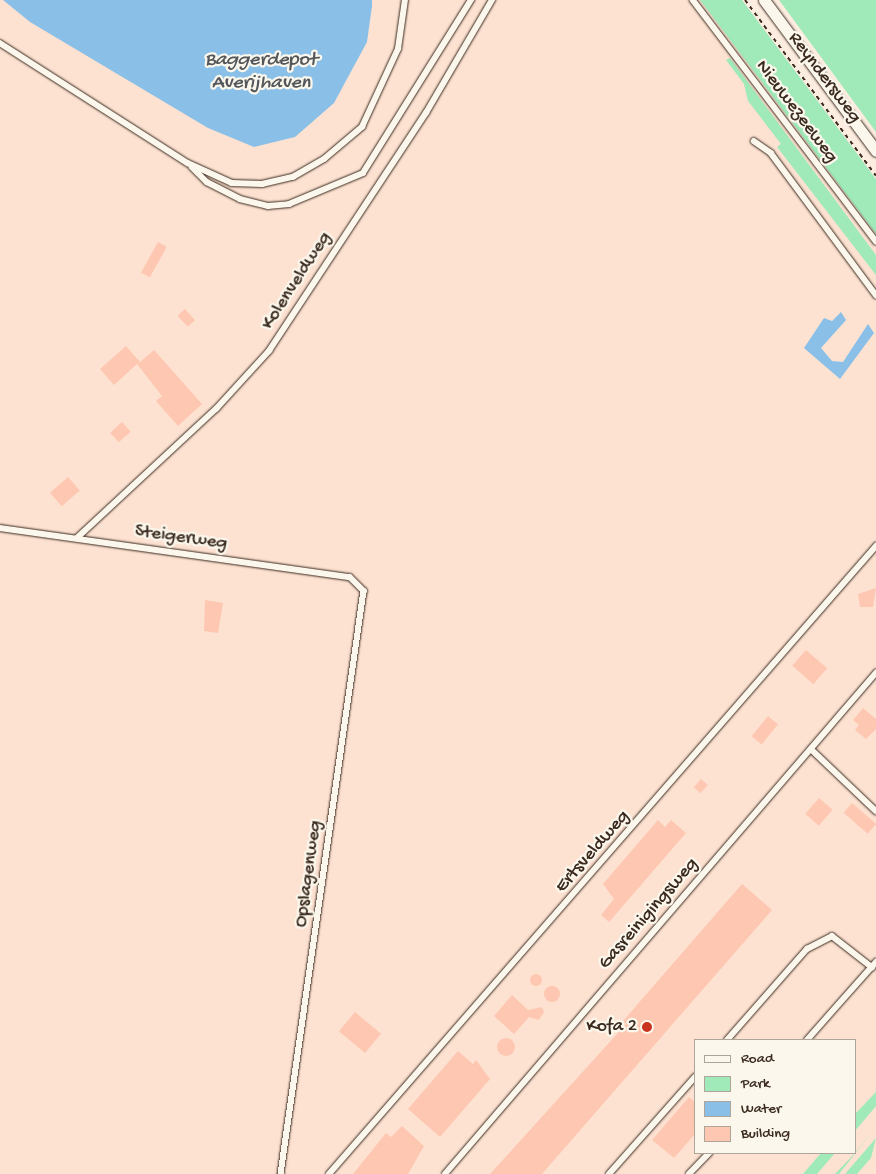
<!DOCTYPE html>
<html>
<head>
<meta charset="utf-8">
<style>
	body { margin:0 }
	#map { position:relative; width:876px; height:1174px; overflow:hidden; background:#fcede0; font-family:"Gochi Hand",sans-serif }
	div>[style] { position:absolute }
	.built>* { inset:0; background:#fde2d2 }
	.green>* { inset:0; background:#a0e9b9 }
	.water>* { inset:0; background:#8ac0e8 }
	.building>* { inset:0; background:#fec7b1; transform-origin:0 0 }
	.round { border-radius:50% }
	.path>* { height:2px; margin-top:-1px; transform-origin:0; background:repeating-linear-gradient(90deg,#3b2a1e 0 4px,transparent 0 8px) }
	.roads { filter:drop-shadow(0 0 1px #3b2a1e) drop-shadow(0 0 1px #3b2a1e) }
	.lane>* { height:5.5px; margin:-2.75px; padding:0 2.75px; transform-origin:2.75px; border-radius:2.75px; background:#fbf7ec }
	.street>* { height:11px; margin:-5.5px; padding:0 5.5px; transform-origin:5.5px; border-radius:5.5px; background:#fbf7ec }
	.dots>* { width:14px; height:14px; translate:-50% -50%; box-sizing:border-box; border:2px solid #fbf7ec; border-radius:50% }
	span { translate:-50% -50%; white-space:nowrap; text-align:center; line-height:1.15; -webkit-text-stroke:4.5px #fbf7ec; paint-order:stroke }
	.street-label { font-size:19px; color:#3b2a1e }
	.poi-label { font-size:19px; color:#3b2a1e }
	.right { translate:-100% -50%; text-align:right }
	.water-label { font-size:20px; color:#53575b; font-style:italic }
	.legend { position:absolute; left:694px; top:1039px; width:162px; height:115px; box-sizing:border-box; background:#fbf7ec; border:1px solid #aea59a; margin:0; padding:6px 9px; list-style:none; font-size:15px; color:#3b2a1e }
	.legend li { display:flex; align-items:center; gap:10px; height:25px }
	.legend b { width:25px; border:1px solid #aea59a }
</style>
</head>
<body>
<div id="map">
	<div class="built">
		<i style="clip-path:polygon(evenodd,0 0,712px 0,876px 222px,876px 1174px,0 1174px,0 0,695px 1040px,855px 1040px,855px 1153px,695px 1153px,695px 1040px)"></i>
	</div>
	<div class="green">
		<i style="clip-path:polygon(700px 0,742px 0,876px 179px,876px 234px)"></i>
		<i style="clip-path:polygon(779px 0,876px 0,876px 132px)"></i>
		<i style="clip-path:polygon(730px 58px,876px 255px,876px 275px,777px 147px,781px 144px,748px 101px,744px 84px,726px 60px)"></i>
		<i style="clip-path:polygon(876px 1092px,876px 1106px,855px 1131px,855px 1114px)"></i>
		<i style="clip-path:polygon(876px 1127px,839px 1174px,835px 1174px,855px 1153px)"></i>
		<i style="clip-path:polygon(876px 1138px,871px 1158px,857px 1174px,845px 1174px)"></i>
		<i style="clip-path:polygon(821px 1153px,835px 1153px,817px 1174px,803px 1174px)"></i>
	</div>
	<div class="water">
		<i style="clip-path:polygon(3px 0,372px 0,372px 6px,367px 42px,334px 103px,295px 137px,254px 147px,208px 128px,30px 22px)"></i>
		<i style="clip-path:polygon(841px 312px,846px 320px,821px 348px,832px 361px,843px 362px,868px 324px,874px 333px,840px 379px,804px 348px,824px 318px,832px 321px)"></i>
	</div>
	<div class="building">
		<i style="left:158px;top:242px;width:10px;height:35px;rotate:29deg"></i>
		<i style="left:185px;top:309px;width:15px;height:10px;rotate:48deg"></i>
		<i style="clip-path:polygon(126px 346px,140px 362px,154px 350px,202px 404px,178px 426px,156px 401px,162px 396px,137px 364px,114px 385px,100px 369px)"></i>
		<i style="left:122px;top:422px;width:13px;height:16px;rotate:48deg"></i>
		<i style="left:68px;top:477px;width:18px;height:24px;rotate:49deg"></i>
		<i style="clip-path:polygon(876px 588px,873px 607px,860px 607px,858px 594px)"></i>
		<i style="clip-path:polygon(205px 600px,223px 603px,218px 633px,204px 631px)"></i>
		<i style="left:806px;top:650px;width:28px;height:21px;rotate:41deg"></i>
		<i style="clip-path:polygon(863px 708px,876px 719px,876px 729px,866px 739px,855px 730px,859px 725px,853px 720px)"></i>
		<i style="left:768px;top:716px;width:13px;height:26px;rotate:39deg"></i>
		<i style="left:701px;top:779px;width:9px;height:11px;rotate:41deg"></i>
		<i style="left:819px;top:798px;width:18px;height:21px;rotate:41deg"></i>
		<i style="left:852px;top:803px;width:32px;height:13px;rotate:41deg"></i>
		<i style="clip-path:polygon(658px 820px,665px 827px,671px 820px,686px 833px,609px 922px,601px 915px,614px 899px,603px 884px)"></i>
		<i style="clip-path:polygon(742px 884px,772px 910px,542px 1174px,490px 1174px,626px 1024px,623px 1021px)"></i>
		<i class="round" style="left:530px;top:974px;width:12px;height:12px"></i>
		<i class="round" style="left:544px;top:986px;width:16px;height:16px"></i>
		<i style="clip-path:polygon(512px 995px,528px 1010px,542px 1007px,544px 1012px,539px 1020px,529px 1017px,514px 1034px,494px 1016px)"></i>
		<i style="left:355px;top:1012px;width:34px;height:25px;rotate:40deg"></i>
		<i class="round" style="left:497px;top:1038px;width:18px;height:18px"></i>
		<i style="clip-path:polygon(458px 1051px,473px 1064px,476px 1060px,490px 1079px,440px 1137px,408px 1109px)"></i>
		<i style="clip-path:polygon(689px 1097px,695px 1102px,695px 1134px,674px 1158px,652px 1140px)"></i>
		<i style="clip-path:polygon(402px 1126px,424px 1146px,408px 1174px,353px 1174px,386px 1133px,391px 1137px)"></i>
	</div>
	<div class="path">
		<i style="left:745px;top:0;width:219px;rotate:53.3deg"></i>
	</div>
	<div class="roads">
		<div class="lane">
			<i style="left:693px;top:0;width:303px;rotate:52.8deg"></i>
			<i style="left:0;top:43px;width:223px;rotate:32.6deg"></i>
			<i style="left:188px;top:163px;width:48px;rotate:24.4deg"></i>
			<i style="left:232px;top:183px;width:30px;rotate:2deg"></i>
			<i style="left:262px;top:184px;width:32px;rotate:-13deg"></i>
			<i style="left:293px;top:177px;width:36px;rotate:-30deg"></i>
			<i style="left:324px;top:159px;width:50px;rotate:-40.1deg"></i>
			<i style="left:362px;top:127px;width:86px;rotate:-65.2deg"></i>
			<i style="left:398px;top:49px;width:49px;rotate:-81.9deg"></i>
			<i style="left:754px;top:141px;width:21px;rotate:35deg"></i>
			<i style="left:771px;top:153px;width:177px;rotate:53.5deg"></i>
			<i style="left:192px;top:167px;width:21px;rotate:45deg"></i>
			<i style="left:207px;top:182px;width:37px;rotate:27deg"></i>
			<i style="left:240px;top:199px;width:29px;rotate:14deg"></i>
			<i style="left:268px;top:206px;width:21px;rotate:-5deg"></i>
			<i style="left:289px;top:204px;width:80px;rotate:-22.7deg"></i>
			<i style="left:363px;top:173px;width:204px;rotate:-58deg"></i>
			<i style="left:0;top:528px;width:353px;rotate:8deg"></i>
			<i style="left:350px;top:577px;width:20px;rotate:45deg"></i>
			<i style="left:364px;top:591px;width:589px;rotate:98.1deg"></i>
			<i style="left:77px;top:538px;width:190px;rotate:-42.9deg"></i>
			<i style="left:216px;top:409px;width:79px;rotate:-47.6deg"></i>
			<i style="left:269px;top:351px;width:285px;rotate:-56.6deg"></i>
			<i style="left:426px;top:113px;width:131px;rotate:-59.7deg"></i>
			<i style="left:811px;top:749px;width:90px;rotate:43.6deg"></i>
			<i style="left:727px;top:1040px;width:121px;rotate:-48.7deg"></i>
			<i style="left:807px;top:949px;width:28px;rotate:-27deg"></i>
			<i style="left:832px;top:936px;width:51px;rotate:37.8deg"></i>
			<i style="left:807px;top:1040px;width:104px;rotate:-48.5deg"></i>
			<i style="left:329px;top:1174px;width:833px;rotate:-48.94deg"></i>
			<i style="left:445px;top:1174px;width:661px;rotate:-49.3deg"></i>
			<i style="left:609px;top:1174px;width:130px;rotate:-48.4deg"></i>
			<i style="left:689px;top:1174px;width:29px;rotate:-46deg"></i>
		</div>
		<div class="street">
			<i style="left:764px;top:0;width:188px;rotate:53.4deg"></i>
		</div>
	</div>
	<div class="dots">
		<i style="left:647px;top:1027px;background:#c8321e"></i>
	</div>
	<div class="street-label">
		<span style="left:824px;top:78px;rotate:53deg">Reyndersweg</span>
		<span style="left:796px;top:112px;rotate:53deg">Nieuwezeeweg</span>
		<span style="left:297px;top:281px;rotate:-57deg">Kolenveldweg</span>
		<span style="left:181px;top:538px;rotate:8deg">Steigerweg</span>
		<span style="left:593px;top:852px;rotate:-49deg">Ertsveldweg</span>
		<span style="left:309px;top:874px;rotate:-82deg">Opslagenweg</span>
		<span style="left:649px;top:914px;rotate:-49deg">Gasreinigingsweg</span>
	</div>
	<div class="poi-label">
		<span class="right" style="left:637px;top:1027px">Kofa 2</span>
	</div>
	<div class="water-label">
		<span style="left:261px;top:72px">Baggerdepot<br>Averijhaven</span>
	</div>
	<ul class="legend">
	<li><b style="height:6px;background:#fbf7ec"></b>Road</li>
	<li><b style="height:14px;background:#a0e9b9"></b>Park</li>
	<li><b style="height:14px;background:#8ac0e8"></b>Water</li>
	<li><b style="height:14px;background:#fec7b1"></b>Building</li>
	</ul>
</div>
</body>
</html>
